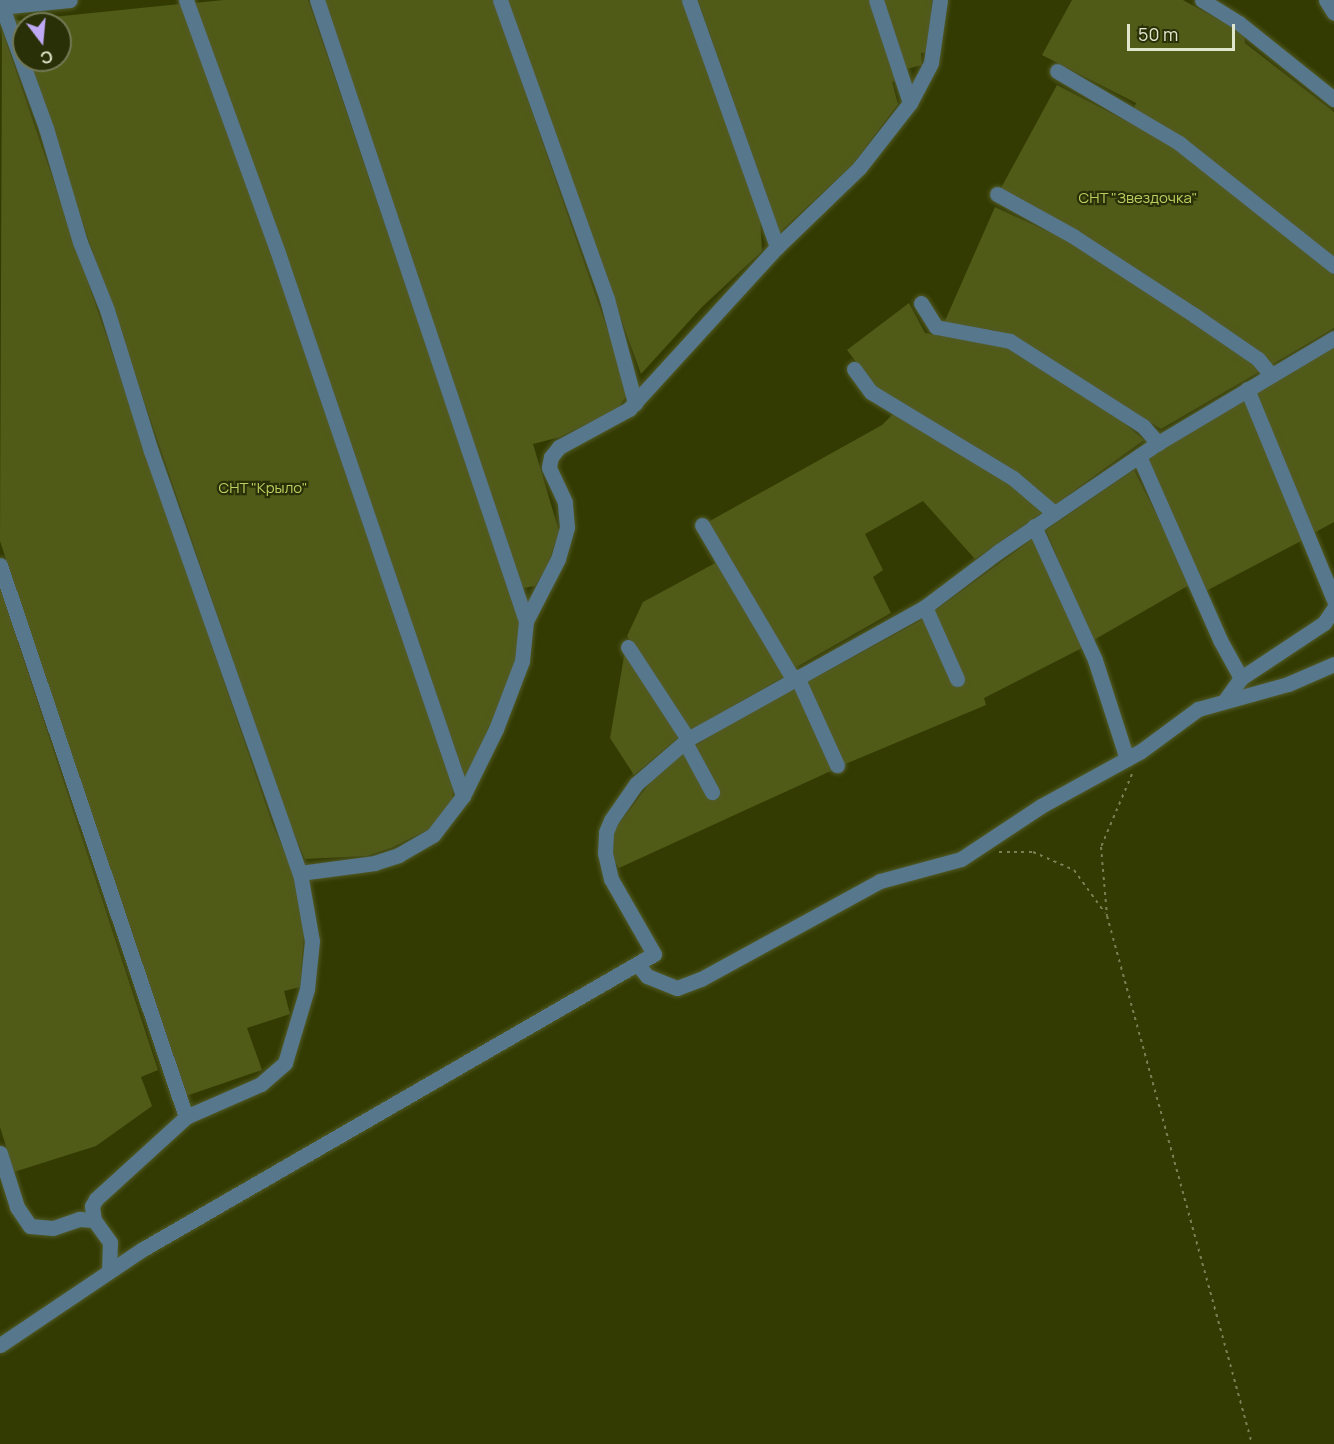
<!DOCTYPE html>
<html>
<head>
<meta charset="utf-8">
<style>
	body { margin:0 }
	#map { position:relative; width:1334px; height:1444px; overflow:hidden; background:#333b02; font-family:Manrope,sans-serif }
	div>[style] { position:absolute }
	.green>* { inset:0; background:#515b18 }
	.path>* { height:2px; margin-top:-1px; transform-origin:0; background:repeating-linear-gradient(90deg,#798154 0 3px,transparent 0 7.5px) }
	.roads { filter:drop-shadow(0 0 2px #525a26) drop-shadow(0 0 2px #525a26) }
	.minor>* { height:15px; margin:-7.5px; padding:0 7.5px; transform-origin:7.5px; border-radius:7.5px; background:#57778c }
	span { translate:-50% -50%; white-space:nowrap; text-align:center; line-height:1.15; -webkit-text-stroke:4.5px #293007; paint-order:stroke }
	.park-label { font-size:15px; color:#bccf60 }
	.north { position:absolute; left:12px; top:12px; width:60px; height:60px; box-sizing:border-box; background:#293007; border:2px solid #727955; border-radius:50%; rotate:164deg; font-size:16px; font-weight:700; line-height:24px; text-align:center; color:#e0e6cb }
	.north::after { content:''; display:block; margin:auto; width:21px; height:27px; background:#bfa8f4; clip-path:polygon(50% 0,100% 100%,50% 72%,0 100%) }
	.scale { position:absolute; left:1127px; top:24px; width:108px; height:27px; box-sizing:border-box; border:3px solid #e0e6cb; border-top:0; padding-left:8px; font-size:18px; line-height:21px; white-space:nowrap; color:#e0e6cb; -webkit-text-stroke:4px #293007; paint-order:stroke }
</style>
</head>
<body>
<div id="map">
	<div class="green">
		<i style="clip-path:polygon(224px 0,308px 0,520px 620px,519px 650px,484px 748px,465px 776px,194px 3px)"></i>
		<i style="clip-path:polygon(325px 0,493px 0,629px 392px,618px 408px,560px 437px,533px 444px,559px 531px,548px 564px,535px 586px,523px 588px,474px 457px)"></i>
		<i style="clip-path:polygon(505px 0,684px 0,760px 218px,762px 251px,702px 307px,641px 374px)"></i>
		<i style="clip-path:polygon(698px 0,871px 0,898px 79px,892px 82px,898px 104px,852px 165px,780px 232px)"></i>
		<i style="clip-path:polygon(882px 0,932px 0,928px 52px,921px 53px,922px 65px,907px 69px)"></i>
		<i style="clip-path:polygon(1072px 0,1183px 0,1244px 34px,1245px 43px,1334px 112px,1334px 261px,1134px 108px,1136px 103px,1042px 55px)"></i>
		<i style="clip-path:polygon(180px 4px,215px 92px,452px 780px,453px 801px,431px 828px,391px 848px,366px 856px,305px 859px,287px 817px,27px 60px,60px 60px,60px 24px,24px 24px,24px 52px,13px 21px)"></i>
		<i style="clip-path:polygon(2px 30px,272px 823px,292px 870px,304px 931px,300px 987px,284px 991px,290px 1014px,247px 1028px,262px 1070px,183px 1097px,0 541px)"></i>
		<i style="clip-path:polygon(1057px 85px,1174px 146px,1334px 275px,1334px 328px,1271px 365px,1001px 188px)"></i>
		<i style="clip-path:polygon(995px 207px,1077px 245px,1258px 367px,1257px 373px,1161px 429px,1011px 335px,990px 329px,985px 334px,944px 323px)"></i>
		<i style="clip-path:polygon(909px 303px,925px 333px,1011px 348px,1114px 415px,1144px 440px,1054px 505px,875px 387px,847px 350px)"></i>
		<i style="clip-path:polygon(1334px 346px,1334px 522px,1312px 534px,1253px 393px)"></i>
		<i style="clip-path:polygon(1244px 399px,1303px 540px,1206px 591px,1146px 460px)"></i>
		<i style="clip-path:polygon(896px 411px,1014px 485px,1041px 513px,975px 559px,923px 501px,865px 534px,883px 570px,873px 577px,891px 613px,793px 669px,708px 522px,882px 425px)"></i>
		<i style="clip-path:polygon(1134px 470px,1191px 584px,1092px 641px,1046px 530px)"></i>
		<i style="clip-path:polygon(1034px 538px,1084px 647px,984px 698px,986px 705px,843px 765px,806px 683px,925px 618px)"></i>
		<i style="clip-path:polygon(719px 561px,785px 676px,689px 731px,627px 636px,643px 602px)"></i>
		<i style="clip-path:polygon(0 588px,158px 1070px,141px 1077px,152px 1106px,96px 1146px,14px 1172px,0 1127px)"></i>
		<i style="clip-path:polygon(625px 651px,680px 736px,634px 775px,610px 738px)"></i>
		<i style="clip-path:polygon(797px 688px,833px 770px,619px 868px,608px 850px,616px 828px,661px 768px,745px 714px)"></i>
	</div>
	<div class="path">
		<i style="left:1132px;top:774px;width:79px;rotate:113deg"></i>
		<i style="left:1101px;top:847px;width:69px;rotate:85deg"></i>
		<i style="left:1107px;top:916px;width:548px;rotate:74.64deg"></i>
		<i style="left:999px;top:852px;width:34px"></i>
		<i style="left:1033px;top:852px;width:45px;rotate:23.7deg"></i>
		<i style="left:1074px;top:870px;width:53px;rotate:54.2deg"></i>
	</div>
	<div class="roads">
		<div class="minor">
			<i style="left:186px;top:0;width:266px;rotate:70deg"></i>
			<i style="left:277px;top:250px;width:577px;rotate:71.19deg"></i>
			<i style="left:463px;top:796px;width:49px;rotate:127.6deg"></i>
			<i style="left:433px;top:835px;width:39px;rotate:150deg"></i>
			<i style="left:399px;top:855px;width:25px;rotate:162deg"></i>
			<i style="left:375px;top:863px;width:76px;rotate:172.4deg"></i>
			<i style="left:317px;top:0;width:655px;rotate:71.4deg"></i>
			<i style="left:526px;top:621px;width:40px;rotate:95.7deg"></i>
			<i style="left:522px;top:661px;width:73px;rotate:110.9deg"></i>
			<i style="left:496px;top:729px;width:75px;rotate:116.2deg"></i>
			<i style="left:500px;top:0;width:318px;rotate:70.3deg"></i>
			<i style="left:607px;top:299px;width:108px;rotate:74.9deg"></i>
			<i style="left:1202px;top:0;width:44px;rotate:31.9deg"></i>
			<i style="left:1239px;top:23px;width:122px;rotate:38.7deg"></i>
			<i style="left:1326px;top:0;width:15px;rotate:58deg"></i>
			<i style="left:0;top:7px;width:70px;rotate:-5.7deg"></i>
			<i style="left:2px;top:7px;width:129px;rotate:70deg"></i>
			<i style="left:46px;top:128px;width:119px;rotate:73.4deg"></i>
			<i style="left:80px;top:242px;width:73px;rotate:68.3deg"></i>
			<i style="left:107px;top:310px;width:148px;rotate:72.7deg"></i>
			<i style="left:151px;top:451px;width:448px;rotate:70.6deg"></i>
			<i style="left:300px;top:873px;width:69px;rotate:80deg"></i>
			<i style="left:312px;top:941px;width:48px;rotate:95.9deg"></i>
			<i style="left:307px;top:989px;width:77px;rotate:106.6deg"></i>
			<i style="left:285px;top:1063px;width:32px;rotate:139deg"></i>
			<i style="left:261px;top:1084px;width:82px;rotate:156.3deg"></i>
			<i style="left:186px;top:1117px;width:122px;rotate:137.7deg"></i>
			<i style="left:96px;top:1199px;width:8px;rotate:120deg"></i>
			<i style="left:92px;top:1206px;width:14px;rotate:82deg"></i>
			<i style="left:94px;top:1220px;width:27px;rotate:54deg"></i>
			<i style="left:110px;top:1242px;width:29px;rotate:92deg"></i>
			<i style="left:1057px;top:71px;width:142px;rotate:30.5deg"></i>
			<i style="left:1179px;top:143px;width:198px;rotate:38.4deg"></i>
			<i style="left:910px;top:103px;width:45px;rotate:-62.3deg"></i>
			<i style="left:931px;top:63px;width:64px;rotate:-81.9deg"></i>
			<i style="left:997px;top:194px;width:87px;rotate:28.9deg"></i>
			<i style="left:1073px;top:236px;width:145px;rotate:33.1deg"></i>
			<i style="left:1194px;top:315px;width:78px;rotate:34.5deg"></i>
			<i style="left:1258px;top:359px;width:21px;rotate:51deg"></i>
			<i style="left:777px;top:247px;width:114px;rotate:-43.9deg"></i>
			<i style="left:859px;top:168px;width:83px;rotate:-51.9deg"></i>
			<i style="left:910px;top:103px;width:108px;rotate:-108.3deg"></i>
			<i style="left:921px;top:303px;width:28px;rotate:58deg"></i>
			<i style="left:936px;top:327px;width:75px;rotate:10.7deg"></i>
			<i style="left:1010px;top:341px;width:158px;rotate:32.6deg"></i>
			<i style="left:1143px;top:426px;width:23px;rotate:49deg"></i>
			<i style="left:854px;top:369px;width:29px;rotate:54deg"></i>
			<i style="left:871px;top:392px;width:166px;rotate:31.2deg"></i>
			<i style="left:1013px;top:478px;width:54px;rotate:40.5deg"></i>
			<i style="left:1247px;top:389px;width:228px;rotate:67.6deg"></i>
			<i style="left:1139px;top:456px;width:201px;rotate:66.2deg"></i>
			<i style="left:1220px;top:640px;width:43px;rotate:61.1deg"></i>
			<i style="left:1241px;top:678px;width:26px;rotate:126deg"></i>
			<i style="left:702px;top:525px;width:179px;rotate:59.4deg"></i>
			<i style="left:1034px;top:526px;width:147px;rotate:65.5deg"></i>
			<i style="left:1095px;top:660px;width:104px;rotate:72.1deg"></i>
			<i style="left:0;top:565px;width:582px;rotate:71.38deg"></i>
			<i style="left:925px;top:607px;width:79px;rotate:66deg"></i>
			<i style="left:526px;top:621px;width:70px;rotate:-62.7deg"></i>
			<i style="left:558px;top:559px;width:33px;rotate:-74deg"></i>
			<i style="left:567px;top:527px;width:25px;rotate:-95deg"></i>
			<i style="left:565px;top:502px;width:38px;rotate:-115deg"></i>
			<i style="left:549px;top:467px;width:10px;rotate:-79deg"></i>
			<i style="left:551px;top:457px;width:13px;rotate:-51deg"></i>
			<i style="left:559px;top:447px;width:80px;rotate:-28.5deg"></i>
			<i style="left:629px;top:409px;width:219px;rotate:-47.6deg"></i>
			<i style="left:777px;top:247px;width:262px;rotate:-109.6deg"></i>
			<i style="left:628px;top:647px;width:110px;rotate:56.9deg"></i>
			<i style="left:797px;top:677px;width:97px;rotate:65.6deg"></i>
			<i style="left:1241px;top:678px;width:100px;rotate:-33.5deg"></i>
			<i style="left:1324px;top:623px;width:18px;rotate:-56deg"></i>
			<i style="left:685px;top:742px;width:57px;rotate:61.6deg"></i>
			<i style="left:637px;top:964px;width:16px;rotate:50deg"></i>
			<i style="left:647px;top:976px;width:32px;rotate:22deg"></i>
			<i style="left:677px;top:988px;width:26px;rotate:-21deg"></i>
			<i style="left:701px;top:979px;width:204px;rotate:-28.7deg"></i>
			<i style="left:880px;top:881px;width:84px;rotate:-15.2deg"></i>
			<i style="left:961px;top:859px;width:96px;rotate:-33.5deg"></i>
			<i style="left:1041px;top:806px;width:114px;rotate:-28.8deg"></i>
			<i style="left:1141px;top:751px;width:71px;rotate:-36.4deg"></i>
			<i style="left:1198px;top:709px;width:93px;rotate:-15.5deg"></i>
			<i style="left:1288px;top:684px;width:50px;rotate:-23.5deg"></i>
			<i style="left:0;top:1153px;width:57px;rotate:72.5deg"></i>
			<i style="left:17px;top:1207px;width:23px;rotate:56deg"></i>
			<i style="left:30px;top:1226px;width:23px;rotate:5deg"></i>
			<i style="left:53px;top:1228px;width:28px;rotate:-19deg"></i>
			<i style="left:79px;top:1219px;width:15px;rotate:4deg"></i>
			<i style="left:0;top:1345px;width:172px;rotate:-33.9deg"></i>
			<i style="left:143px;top:1249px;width:590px;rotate:-30deg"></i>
			<i style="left:654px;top:954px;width:86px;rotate:-119.8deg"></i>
			<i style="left:611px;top:879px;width:27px;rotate:-103deg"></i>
			<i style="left:605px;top:853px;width:21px;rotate:-87deg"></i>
			<i style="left:606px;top:832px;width:13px;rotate:-67deg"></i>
			<i style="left:611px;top:820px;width:44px;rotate:-55.2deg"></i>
			<i style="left:636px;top:784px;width:69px;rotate:-40.9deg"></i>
			<i style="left:688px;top:739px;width:271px;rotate:-29.1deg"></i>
			<i style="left:925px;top:607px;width:93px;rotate:-37.1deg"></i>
			<i style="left:999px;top:551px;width:192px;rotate:-34.2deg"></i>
			<i style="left:1158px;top:443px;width:205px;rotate:-30.8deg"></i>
		</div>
	</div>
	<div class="park-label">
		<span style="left:1138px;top:198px">СНТ "Звездочка"</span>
		<span style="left:263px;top:488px">СНТ "Крыло"</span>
	</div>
	<div class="north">С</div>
	<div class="scale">50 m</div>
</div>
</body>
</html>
